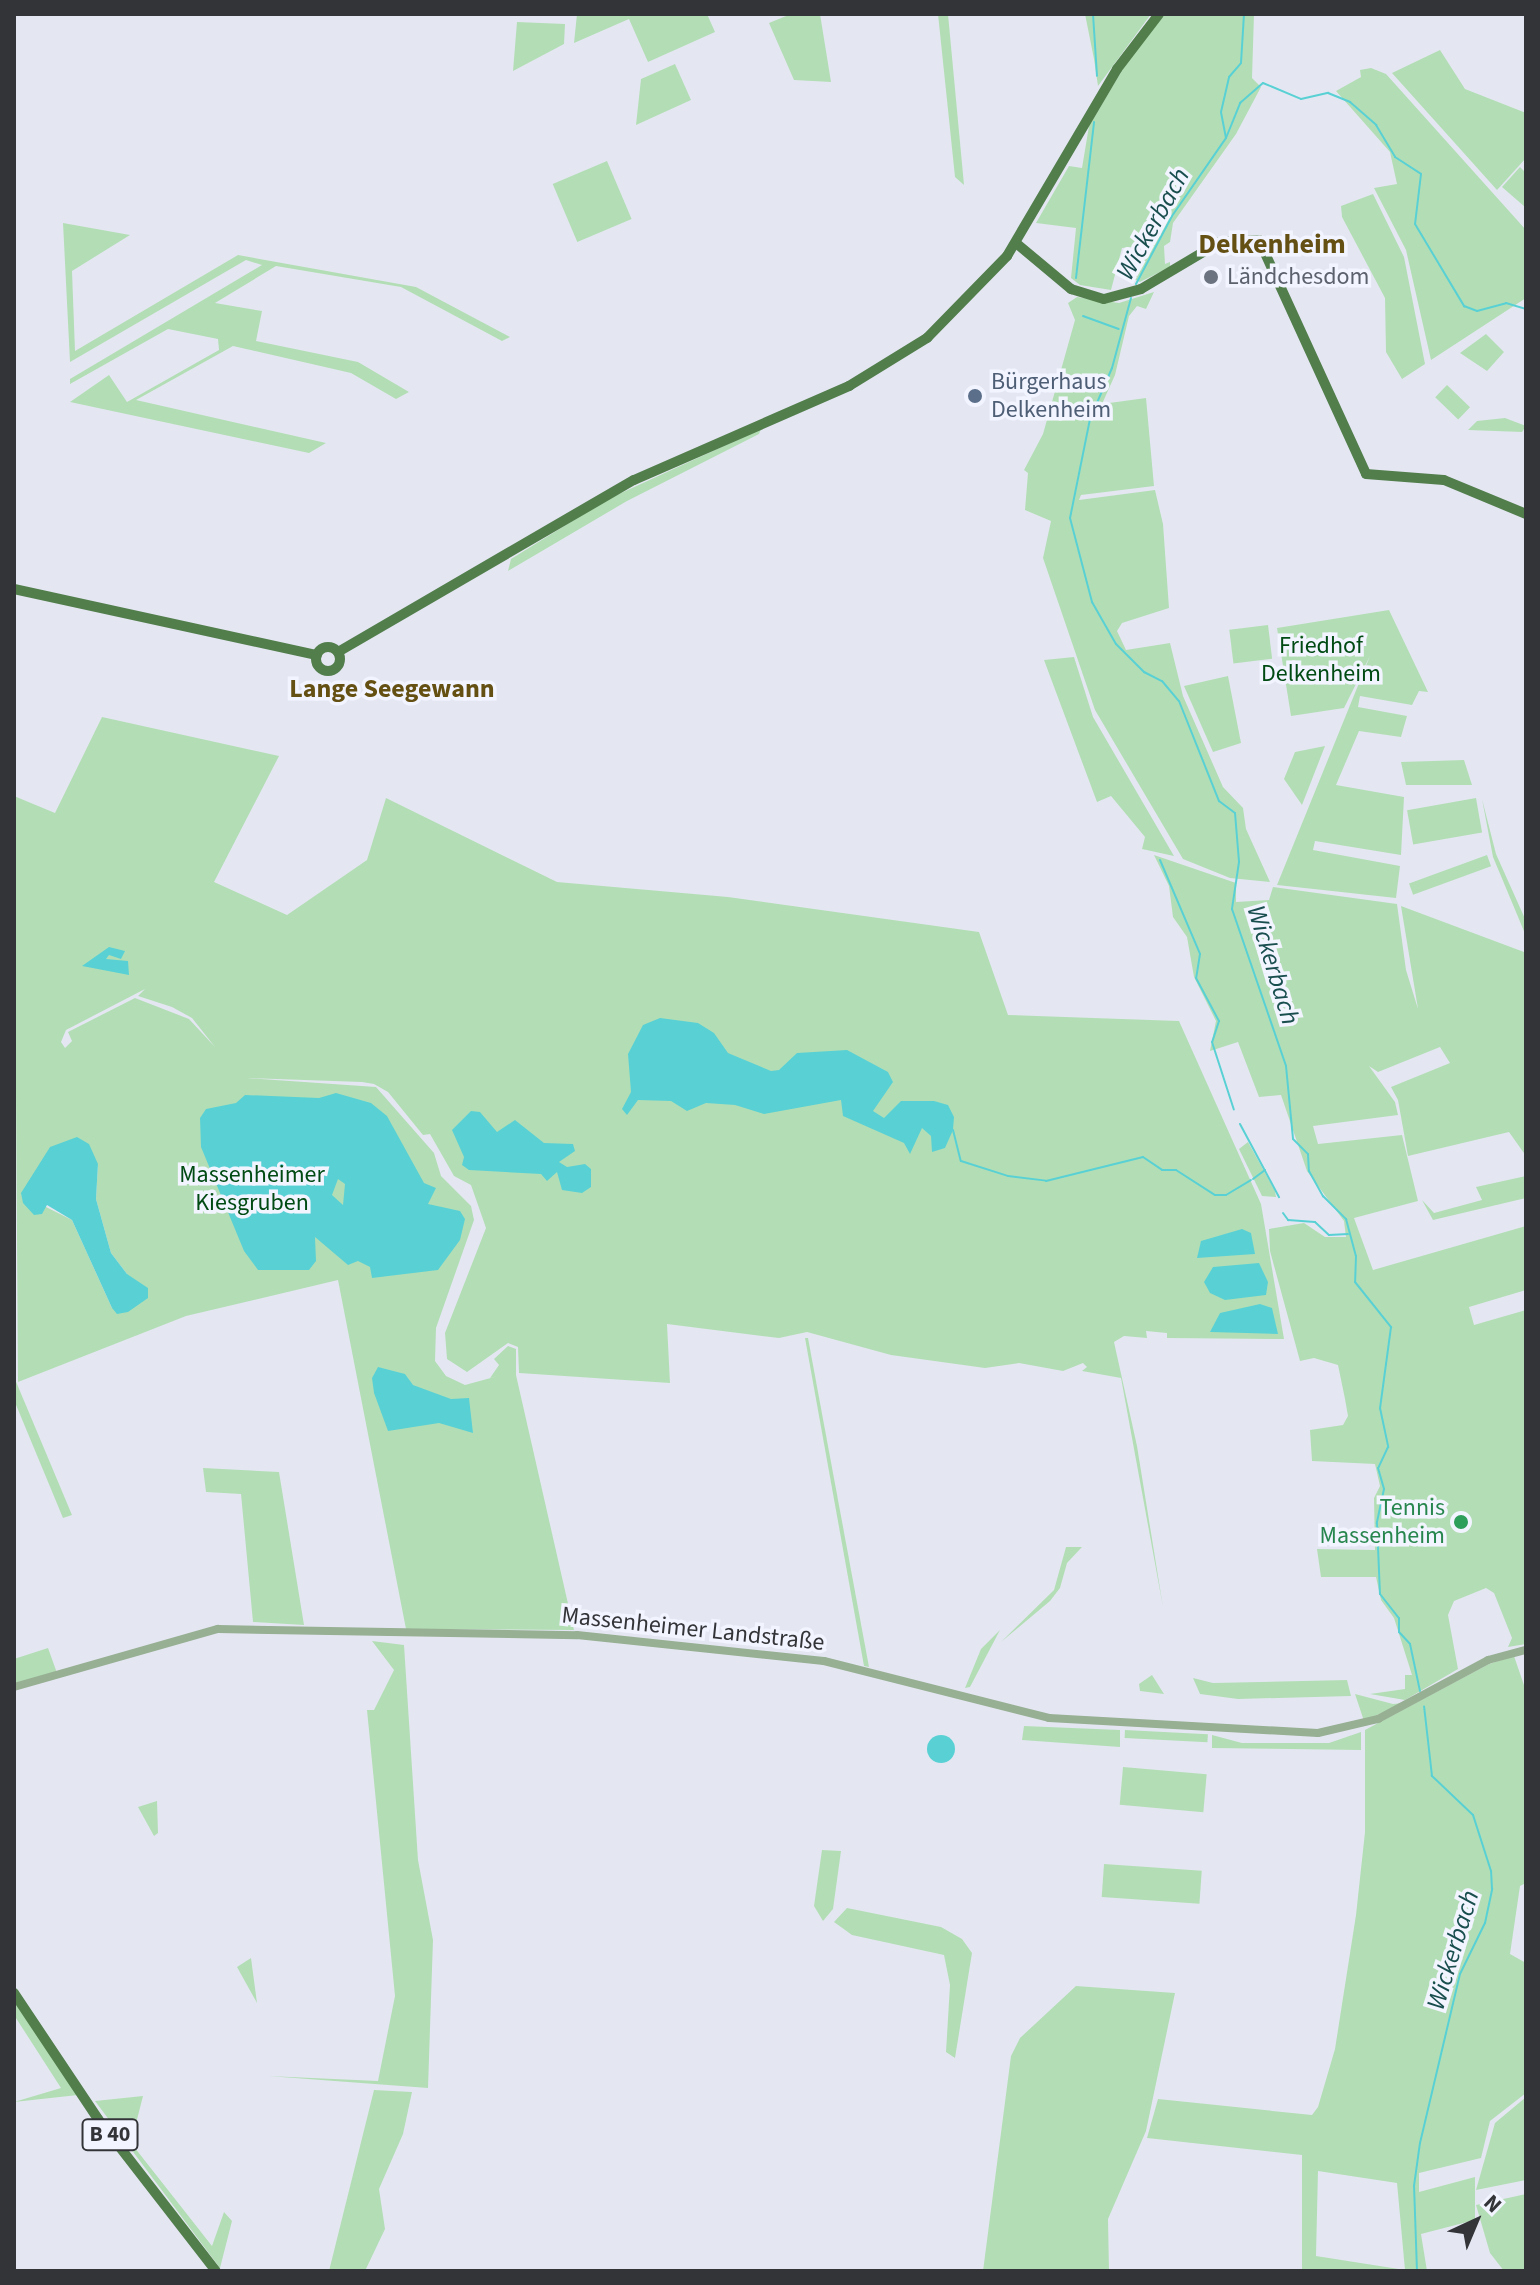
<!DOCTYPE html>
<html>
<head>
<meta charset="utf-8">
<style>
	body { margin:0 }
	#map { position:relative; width:1540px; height:2285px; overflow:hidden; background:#e4e7f2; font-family:"Source Sans 3",sans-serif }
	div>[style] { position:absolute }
	.green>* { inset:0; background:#b3deb5; transform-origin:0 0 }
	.water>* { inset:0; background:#59d1d4 }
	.round { border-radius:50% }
	.stream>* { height:2px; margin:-1px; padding:0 1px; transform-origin:1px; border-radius:1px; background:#59d1d4 }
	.minor>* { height:8px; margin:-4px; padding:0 4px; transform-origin:4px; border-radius:4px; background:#97af93 }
	.major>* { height:10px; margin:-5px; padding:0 5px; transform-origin:5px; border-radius:5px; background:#527e4c }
	.major>.ring { margin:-5px; padding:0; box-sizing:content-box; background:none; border:10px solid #527e4c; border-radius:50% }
	.dots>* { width:22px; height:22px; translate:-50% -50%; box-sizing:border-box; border:4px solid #f2f4ff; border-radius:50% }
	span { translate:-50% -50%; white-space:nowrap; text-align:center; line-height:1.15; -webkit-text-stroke:7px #f2f4ff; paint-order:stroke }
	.shield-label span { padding:2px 6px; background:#f2f4ff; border:2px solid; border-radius:6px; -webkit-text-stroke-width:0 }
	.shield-label { font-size:22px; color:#333438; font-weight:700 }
	.worship-label { font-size:24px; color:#5b616d }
	.left { translate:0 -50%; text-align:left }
	.service-label { font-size:24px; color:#4e5e75 }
	.park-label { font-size:24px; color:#004a13 }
	.leisure-label { font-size:24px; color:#27864d }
	.right { translate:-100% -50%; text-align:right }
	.street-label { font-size:24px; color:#333438 }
	.water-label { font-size:26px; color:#194e4f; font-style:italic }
	.neighbourhood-label { font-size:26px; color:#655014; font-weight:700 }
	.quarter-label { font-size:28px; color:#655014; font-weight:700 }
	.frame { position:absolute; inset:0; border:16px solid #333438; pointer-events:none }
	.north { position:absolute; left:1436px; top:2181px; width:80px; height:80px; -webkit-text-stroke:6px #f2f4ff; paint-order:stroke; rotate:44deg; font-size:22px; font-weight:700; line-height:32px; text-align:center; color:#333438 }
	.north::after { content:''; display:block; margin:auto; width:28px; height:36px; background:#333438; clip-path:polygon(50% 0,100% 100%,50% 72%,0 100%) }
</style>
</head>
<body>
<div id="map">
	<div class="green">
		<i style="clip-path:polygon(577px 14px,707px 14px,715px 32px,648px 62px,629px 19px,574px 43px)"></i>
		<i style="clip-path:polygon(791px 14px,820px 14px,831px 82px,794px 80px,769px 23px)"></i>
		<i style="clip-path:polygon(938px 14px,948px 14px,964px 185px,955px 177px)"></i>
		<i style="clip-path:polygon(1085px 14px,1151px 14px,1098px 86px,1094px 59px)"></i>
		<i style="clip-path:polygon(1254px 14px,1252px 78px,1261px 87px,1236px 134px,1173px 223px,1170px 242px,1164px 246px,1165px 264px,1170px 262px,1170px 267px,1140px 282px,1134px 279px,1151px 245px,1122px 248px,1111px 290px,1080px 285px,1071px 278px,1076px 228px,1036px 223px,1069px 166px,1082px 168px,1089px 126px,1127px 62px,1165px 14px)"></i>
		<i style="clip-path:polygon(517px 22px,565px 24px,564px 44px,513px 71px)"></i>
		<i style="clip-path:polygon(1440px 50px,1465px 89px,1526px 113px,1526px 158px,1497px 190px,1392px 73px)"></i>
		<i style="clip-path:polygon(675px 64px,691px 100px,636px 125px,641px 79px)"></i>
		<i style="clip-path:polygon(1371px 68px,1386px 74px,1526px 230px,1526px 298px,1431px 360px,1406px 250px,1374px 188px,1397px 184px,1390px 152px,1336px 91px,1361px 77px,1360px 70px)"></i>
		<i style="left:607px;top:161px;width:63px;height:59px;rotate:67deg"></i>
		<i style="clip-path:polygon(1520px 167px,1526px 173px,1525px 207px,1502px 187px)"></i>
		<i style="clip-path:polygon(1373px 194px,1404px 257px,1425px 364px,1402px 379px,1386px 352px,1385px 298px,1342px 217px,1341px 206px)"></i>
		<i style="clip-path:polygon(63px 223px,130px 235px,72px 271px,75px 351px,238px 255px,416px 287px,510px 337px,502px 341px,401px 287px,276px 266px,215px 303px,262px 311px,256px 341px,358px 362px,409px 392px,396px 399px,351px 373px,233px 346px,136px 400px,326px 443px,309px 453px,70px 402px,109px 375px,127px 402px,219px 350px,218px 339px,168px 329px,70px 384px,70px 379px,262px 265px,246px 260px,70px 362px)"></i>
		<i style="clip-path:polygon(1154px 292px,1146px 309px,1137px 306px,1129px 316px,1115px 375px,1102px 404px,1146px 398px,1154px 486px,1081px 495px,1079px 500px,1155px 490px,1163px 524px,1169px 608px,1122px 623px,1117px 631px,1126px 650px,1170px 643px,1183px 696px,1223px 787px,1243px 808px,1246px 829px,1270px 882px,1230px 878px,1183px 859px,1095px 710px,1043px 558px,1051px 521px,1025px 510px,1028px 473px,1024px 470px,1043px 434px,1075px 320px,1068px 303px,1077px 297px,1119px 303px)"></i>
		<i style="clip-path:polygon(1486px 334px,1504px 352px,1487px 371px,1460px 353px)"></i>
		<i style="left:1447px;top:385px;width:32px;height:17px;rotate:44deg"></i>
		<i style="clip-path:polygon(1505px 418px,1526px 426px,1522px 432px,1468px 430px,1477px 421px)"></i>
		<i style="clip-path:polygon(761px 429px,759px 434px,627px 501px,508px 571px,511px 559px,608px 499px)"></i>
		<i style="clip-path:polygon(1389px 610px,1428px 692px,1419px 691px,1412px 705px,1360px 696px,1358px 707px,1407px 716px,1401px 737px,1359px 731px,1336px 785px,1404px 797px,1401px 855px,1315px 841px,1313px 850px,1400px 866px,1396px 898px,1277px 885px,1370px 656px,1344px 708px,1291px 716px,1277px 628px)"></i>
		<i style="left:1268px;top:625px;width:34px;height:39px;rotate:83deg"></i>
		<i style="clip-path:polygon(1074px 657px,1093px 717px,1174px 856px,1142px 849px,1145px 837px,1111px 796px,1097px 802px,1044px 660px)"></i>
		<i style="clip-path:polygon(1228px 676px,1241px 743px,1213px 752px,1184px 686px)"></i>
		<i style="clip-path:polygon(evenodd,102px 717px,279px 756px,214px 882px,287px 915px,367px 860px,386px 798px,557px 882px,728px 897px,979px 932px,1008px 1015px,1179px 1021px,1261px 1204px,1284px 1339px,1167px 1338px,1167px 1333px,1146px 1331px,1147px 1338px,1124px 1336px,1114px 1342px,1137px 1446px,1163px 1607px,1121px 1378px,1082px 1371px,1087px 1367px,1083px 1363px,1063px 1371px,1019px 1363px,985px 1368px,891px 1355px,807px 1332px,779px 1338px,667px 1324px,670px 1383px,519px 1373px,518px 1347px,508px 1343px,467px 1372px,447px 1359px,445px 1333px,486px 1228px,471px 1185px,454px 1176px,430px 1134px,423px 1135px,388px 1092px,374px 1084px,362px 1082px,247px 1078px,376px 1087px,434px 1153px,441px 1176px,471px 1206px,474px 1220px,436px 1328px,435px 1361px,446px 1376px,465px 1385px,498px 1376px,490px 1378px,499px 1365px,494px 1359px,508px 1346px,516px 1349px,516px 1375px,574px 1630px,406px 1629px,338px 1280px,186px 1316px,18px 1382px,14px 796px,55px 813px,102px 717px,145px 989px,138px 996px,172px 1007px,192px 1018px,215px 1047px,189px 1019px,135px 998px,68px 1032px,72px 1041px,65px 1048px,61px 1042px,66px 1030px,145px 989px,102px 717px,98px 1164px,96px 1199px,111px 1253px,127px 1274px,112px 1308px,72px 1220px,44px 1206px,98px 1164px)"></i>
		<i style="clip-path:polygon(1325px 746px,1302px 805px,1284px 779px,1295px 752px)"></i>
		<i style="clip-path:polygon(1464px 760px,1472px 785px,1406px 785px,1401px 762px)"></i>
		<i style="left:1476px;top:798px;width:35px;height:70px;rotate:80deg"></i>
		<i style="clip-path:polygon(1482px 799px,1496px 854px,1526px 921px,1526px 936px,1493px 857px)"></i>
		<i style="clip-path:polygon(1154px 855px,1236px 883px,1236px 902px,1269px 900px,1273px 887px,1397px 904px,1406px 970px,1418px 1009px,1401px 906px,1524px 952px,1526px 1156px,1509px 1132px,1408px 1156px,1398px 1100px,1391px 1087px,1450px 1063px,1440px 1047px,1378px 1072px,1369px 1066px,1395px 1102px,1398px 1115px,1313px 1126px,1318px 1144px,1402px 1135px,1418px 1201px,1354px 1218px,1373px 1270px,1526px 1226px,1526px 1290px,1469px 1307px,1474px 1325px,1526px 1310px,1526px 1644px,1508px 1647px,1512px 1638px,1494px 1593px,1486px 1588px,1454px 1601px,1448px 1615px,1458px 1669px,1405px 1700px,1370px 1694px,1405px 1689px,1405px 1675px,1412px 1675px,1394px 1618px,1381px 1600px,1376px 1577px,1321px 1577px,1317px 1549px,1375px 1550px,1374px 1498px,1380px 1486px,1375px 1464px,1312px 1461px,1310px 1430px,1343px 1425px,1348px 1416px,1345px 1399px,1338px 1365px,1314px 1358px,1300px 1361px,1270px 1251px,1269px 1229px,1304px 1223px,1325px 1237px,1346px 1237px,1344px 1221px,1307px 1171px,1281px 1095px,1259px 1097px,1238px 1042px,1210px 1051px,1216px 1021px,1194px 977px,1187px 937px,1173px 917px,1169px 886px)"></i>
		<i style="left:1487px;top:855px;width:12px;height:83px;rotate:70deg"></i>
		<i style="clip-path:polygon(1248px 1142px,1275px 1191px,1276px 1197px,1262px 1196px,1239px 1149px)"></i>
		<i style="clip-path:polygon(1526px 1176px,1526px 1198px,1433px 1220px,1422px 1200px,1434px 1213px,1482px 1200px,1476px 1187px)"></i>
		<i style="clip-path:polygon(805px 1338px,808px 1338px,869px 1667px,864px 1666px)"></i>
		<i style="clip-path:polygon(14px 1377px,17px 1384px,72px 1515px,63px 1518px,14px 1400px)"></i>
		<i style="clip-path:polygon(203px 1468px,279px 1472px,304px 1625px,253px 1622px,241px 1494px,206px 1492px)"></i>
		<i style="clip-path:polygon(1066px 1547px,1082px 1547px,1067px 1563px,1060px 1588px,1050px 1601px,1001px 1642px,1054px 1590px)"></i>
		<i style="clip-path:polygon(1000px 1630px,970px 1687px,965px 1688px,981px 1649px)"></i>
		<i style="clip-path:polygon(372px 1641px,404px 1645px,418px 1860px,433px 1940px,428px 2088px,268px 2076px,378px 2081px,395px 1996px,367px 1710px,374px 1710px,394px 1670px)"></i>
		<i style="clip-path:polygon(48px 1648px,57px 1673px,14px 1683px,14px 1659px)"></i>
		<i style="clip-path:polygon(evenodd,1514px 1656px,1526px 1691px,1526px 1883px,1520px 1886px,1510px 1954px,1526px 1963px,1526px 2093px,1490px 2121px,1481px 2158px,1419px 2173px,1419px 2192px,1475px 2177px,1475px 2220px,1421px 2234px,1427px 2271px,1302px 2271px,1302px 2155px,1147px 2138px,1158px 2099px,1312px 2115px,1318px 2107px,1335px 2049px,1356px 1915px,1365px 1832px,1365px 1730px,1489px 1664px,1514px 1656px,1318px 2171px,1397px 2183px,1405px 2270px,1316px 2256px,1318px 2171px)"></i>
		<i style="clip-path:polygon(1152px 1675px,1164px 1694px,1140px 1691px,1139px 1684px)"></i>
		<i style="clip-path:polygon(1193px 1678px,1213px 1683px,1347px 1680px,1351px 1696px,1238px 1699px,1200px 1694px)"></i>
		<i style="clip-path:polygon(1355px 1694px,1393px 1704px,1403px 1703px,1364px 1721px)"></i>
		<i style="clip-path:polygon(1024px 1726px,1120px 1730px,1120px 1747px,1022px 1740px)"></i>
		<i style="left:1125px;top:1730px;width:83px;height:8px;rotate:3deg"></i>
		<i style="clip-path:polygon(1361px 1732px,1361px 1750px,1212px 1748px,1212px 1735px,1242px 1743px,1329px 1743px)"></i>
		<i style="left:1123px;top:1767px;width:84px;height:38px;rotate:5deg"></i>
		<i style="clip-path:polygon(157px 1801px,158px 1833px,154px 1836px,138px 1807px)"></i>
		<i style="clip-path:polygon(822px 1850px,841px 1851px,833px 1909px,823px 1921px,814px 1906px)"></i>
		<i style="left:1104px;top:1864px;width:98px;height:33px;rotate:4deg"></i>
		<i style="clip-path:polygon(847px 1908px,941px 1927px,962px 1939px,972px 1953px,955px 2058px,946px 2052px,950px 1985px,944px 1955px,852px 1935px,834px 1922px)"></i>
		<i style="clip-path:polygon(251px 1958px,257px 2003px,237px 1967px)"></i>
		<i style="clip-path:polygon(1076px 1986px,1175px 1993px,1146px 2131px,1108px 2219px,1109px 2271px,983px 2271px,1011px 2056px,1020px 2038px)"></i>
		<i style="clip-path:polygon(14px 2000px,78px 2095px,14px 2102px,61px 2088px,14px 2015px)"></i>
		<i style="clip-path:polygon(374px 2090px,412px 2092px,403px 2134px,379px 2189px,385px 2229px,365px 2271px,329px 2271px)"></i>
		<i style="clip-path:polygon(143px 2096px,131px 2143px,212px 2246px,224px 2212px,232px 2221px,220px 2268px,95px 2101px)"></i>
		<i style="clip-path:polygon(1526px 2097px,1526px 2180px,1476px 2190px,1495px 2123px)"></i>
		<i style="clip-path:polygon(1526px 2194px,1526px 2271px,1504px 2271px,1490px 2253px,1476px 2205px)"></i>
	</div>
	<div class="water">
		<i style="clip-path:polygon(109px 947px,125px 951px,121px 959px,109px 955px,106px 959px,128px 961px,129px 975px,82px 966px)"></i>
		<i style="clip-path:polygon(660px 1018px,698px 1023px,714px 1033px,728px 1053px,771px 1071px,779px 1070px,797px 1053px,847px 1050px,888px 1072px,893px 1082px,873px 1111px,884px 1118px,901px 1101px,934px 1101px,948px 1105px,954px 1117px,953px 1130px,945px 1148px,932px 1152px,931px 1136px,922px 1128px,910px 1154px,904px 1143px,843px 1116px,841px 1100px,764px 1114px,735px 1105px,706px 1103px,687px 1111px,671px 1101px,638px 1100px,627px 1115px,622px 1109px,631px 1092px,628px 1054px,643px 1025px)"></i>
		<i style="clip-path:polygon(evenodd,336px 1093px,371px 1103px,387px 1116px,424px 1183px,436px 1188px,428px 1204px,460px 1211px,465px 1219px,460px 1240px,438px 1270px,372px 1278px,370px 1267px,358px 1261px,348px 1265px,315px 1237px,316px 1261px,309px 1270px,258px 1270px,244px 1251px,201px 1147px,200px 1118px,206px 1109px,236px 1103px,245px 1095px,319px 1098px,336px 1093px,338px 1179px,345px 1184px,343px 1205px,332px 1195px,338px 1179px)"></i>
		<i style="clip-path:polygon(471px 1111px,480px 1112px,497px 1132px,515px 1120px,544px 1143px,573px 1144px,575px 1151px,559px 1162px,567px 1167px,585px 1164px,591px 1169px,591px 1187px,582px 1193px,562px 1190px,557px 1172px,547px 1181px,541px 1174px,469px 1170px,462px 1165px,464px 1157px,452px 1130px)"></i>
		<i style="clip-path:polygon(77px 1137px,89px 1144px,98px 1164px,96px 1199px,111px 1253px,127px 1274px,148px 1288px,148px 1298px,128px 1312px,117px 1314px,112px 1308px,72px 1220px,47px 1205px,42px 1214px,34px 1215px,23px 1203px,21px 1193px,50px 1147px)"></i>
		<i style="clip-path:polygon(1242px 1229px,1251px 1233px,1255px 1254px,1197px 1258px,1201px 1241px)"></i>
		<i style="clip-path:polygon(1259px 1263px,1268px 1282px,1266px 1295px,1225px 1300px,1210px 1293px,1204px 1282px,1213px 1267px)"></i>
		<i style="clip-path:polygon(1260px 1304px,1272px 1308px,1278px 1334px,1210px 1332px,1220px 1313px)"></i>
		<i style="clip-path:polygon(378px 1367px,405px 1374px,413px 1385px,451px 1399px,469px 1398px,473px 1433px,439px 1423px,388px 1431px,374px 1393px,372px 1378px)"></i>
		<i class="round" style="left:927px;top:1735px;width:28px;height:28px"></i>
	</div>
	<div class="stream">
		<i style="left:1093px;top:14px;width:62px;rotate:86.3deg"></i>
		<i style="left:1226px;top:138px;width:26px;rotate:-101deg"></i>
		<i style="left:1221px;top:112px;width:36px;rotate:-77deg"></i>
		<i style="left:1229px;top:77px;width:18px;rotate:-49deg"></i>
		<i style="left:1241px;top:63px;width:49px;rotate:-86.5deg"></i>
		<i style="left:1076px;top:278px;width:157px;rotate:-83.4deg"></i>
		<i style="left:1136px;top:284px;width:77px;rotate:-62.1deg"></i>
		<i style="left:1172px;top:216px;width:95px;rotate:-55.3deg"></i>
		<i style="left:1226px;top:138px;width:38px;rotate:-68deg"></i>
		<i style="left:1240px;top:103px;width:30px;rotate:-41deg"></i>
		<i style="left:1263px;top:83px;width:41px;rotate:22.8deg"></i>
		<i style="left:1301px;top:99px;width:28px;rotate:-13deg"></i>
		<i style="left:1328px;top:93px;width:24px;rotate:22deg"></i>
		<i style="left:1350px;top:102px;width:35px;rotate:41deg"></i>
		<i style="left:1376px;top:125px;width:37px;rotate:59deg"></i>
		<i style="left:1395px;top:157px;width:31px;rotate:33deg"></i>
		<i style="left:1421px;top:174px;width:50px;rotate:96.8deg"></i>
		<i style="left:1415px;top:224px;width:96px;rotate:59.1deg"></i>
		<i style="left:1464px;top:306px;width:14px;rotate:21deg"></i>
		<i style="left:1477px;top:311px;width:30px;rotate:-15deg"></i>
		<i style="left:1506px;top:303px;width:21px;rotate:17deg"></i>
		<i style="left:1131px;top:298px;width:73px;rotate:105.2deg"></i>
		<i style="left:1112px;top:368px;width:56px;rotate:113.3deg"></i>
		<i style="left:1090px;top:419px;width:101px;rotate:101.4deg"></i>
		<i style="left:1070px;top:518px;width:87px;rotate:75.3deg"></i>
		<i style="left:1092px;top:602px;width:48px;rotate:60.3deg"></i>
		<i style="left:1116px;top:644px;width:40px;rotate:45deg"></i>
		<i style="left:1144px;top:672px;width:20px;rotate:27deg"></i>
		<i style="left:1162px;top:681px;width:26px;rotate:50deg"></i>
		<i style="left:1179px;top:701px;width:108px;rotate:68.2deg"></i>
		<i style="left:1219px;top:801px;width:20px;rotate:37deg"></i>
		<i style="left:1235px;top:813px;width:49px;rotate:85.3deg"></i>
		<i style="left:1239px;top:862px;width:48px;rotate:98.5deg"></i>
		<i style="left:1232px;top:909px;width:166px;rotate:71deg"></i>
		<i style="left:1286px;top:1066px;width:73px;rotate:84.5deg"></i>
		<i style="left:1293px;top:1139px;width:21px;rotate:45deg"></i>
		<i style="left:1308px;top:1154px;width:17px;rotate:87deg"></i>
		<i style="left:1309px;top:1171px;width:29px;rotate:61deg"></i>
		<i style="left:1323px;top:1196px;width:33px;rotate:45deg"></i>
		<i style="left:1346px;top:1219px;width:38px;rotate:75deg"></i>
		<i style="left:1356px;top:1256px;width:26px;rotate:92deg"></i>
		<i style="left:1355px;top:1282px;width:58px;rotate:51.3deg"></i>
		<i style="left:1391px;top:1327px;width:82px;rotate:97.7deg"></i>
		<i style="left:1380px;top:1408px;width:40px;rotate:78deg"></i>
		<i style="left:1388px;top:1447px;width:23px;rotate:115deg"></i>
		<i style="left:1378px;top:1468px;width:22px;rotate:74deg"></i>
		<i style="left:1384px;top:1489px;width:35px;rotate:102deg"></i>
		<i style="left:1377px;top:1523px;width:71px;rotate:87.6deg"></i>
		<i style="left:1380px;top:1594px;width:31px;rotate:52deg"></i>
		<i style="left:1399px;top:1618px;width:14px;rotate:90deg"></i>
		<i style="left:1399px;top:1632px;width:16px;rotate:47deg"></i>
		<i style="left:1410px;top:1644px;width:48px;rotate:78deg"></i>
		<i style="left:1083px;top:316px;width:38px;rotate:20deg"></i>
		<i style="left:1160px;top:860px;width:102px;rotate:66.9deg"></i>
		<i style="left:1200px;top:954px;width:24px;rotate:99deg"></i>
		<i style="left:1196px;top:978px;width:49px;rotate:61.9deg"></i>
		<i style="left:1219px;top:1021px;width:22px;rotate:108deg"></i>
		<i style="left:1212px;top:1042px;width:71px;rotate:72.1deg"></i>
		<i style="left:1240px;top:1124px;width:83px;rotate:61.9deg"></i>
		<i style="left:953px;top:1130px;width:32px;rotate:76deg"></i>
		<i style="left:961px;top:1161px;width:49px;rotate:17.7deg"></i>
		<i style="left:1008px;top:1176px;width:38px;rotate:7deg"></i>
		<i style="left:1046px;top:1181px;width:100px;rotate:-13.9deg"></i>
		<i style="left:1143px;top:1157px;width:23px;rotate:34deg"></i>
		<i style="left:1162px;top:1170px;width:14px"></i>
		<i style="left:1176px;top:1170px;width:46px;rotate:32.7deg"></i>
		<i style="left:1215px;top:1195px;width:11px"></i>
		<i style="left:1226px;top:1195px;width:29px;rotate:-31deg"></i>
		<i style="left:1253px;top:1179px;width:15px;rotate:-37deg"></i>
		<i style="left:1283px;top:1213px;width:9px;rotate:54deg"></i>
		<i style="left:1288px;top:1220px;width:27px;rotate:4deg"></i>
		<i style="left:1315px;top:1222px;width:19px;rotate:43deg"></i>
		<i style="left:1329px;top:1235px;width:19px;rotate:-3deg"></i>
		<i style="left:1417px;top:2271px;width:85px;rotate:-92deg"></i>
		<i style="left:1414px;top:2186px;width:43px;rotate:-82.1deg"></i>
		<i style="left:1420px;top:2143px;width:174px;rotate:-76.7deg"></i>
		<i style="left:1460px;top:1974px;width:57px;rotate:-63.9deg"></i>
		<i style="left:1485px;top:1923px;width:35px;rotate:-78deg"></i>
		<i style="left:1492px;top:1889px;width:18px;rotate:-93deg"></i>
		<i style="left:1491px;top:1871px;width:59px;rotate:-107.8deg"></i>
		<i style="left:1473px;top:1815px;width:57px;rotate:-136.4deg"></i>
		<i style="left:1432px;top:1776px;width:70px;rotate:-96.5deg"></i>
	</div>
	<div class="minor">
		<i style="left:14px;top:1687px;width:212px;rotate:-15.9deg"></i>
		<i style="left:218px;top:1629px;width:359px;rotate:1deg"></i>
		<i style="left:577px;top:1635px;width:248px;rotate:6deg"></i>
		<i style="left:824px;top:1661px;width:232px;rotate:14.2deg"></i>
		<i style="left:1049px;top:1718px;width:269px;rotate:3.2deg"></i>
		<i style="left:1318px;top:1733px;width:62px;rotate:-13.1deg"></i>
		<i style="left:1378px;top:1719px;width:125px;rotate:-28.2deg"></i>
		<i style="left:1488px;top:1660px;width:39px;rotate:-15deg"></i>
	</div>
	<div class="major">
		<i style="left:1016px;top:243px;width:72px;rotate:39.9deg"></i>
		<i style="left:1071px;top:289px;width:34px;rotate:17deg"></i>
		<i style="left:1104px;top:299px;width:38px;rotate:-15deg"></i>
		<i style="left:1141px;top:289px;width:92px;rotate:-30.7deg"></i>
		<i style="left:1220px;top:242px;width:39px;rotate:-3deg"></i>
		<i style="left:1259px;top:240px;width:257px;rotate:65.4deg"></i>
		<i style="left:1366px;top:474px;width:78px;rotate:4.4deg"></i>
		<i style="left:1444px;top:480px;width:89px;rotate:22.5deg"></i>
		<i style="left:14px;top:589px;width:310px;rotate:12.3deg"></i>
		<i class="ring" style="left:316px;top:647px;width:14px;height:14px"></i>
		<i style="left:338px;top:652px;width:342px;rotate:-30.2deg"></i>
		<i style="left:634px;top:480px;width:235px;rotate:-23.6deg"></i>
		<i style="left:849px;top:386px;width:92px;rotate:-31.6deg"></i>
		<i style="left:927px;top:338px;width:115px;rotate:-45.7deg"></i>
		<i style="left:1007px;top:256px;width:217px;rotate:-59.5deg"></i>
		<i style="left:1117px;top:69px;width:69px;rotate:-52.6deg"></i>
		<i style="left:14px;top:1993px;width:151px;rotate:56.3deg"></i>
		<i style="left:98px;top:2119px;width:192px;rotate:52.2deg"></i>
	</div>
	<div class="dots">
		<i style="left:1211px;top:277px;background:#6b7280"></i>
		<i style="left:975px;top:396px;background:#5c6f8a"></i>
		<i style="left:1461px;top:1522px;background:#2e9e5b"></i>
	</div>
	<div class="shield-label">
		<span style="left:110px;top:2135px">B 40</span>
	</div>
	<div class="worship-label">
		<span class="left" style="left:1227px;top:277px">Ländchesdom</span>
	</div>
	<div class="service-label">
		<span class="left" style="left:991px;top:396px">Bürgerhaus<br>Delkenheim</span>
	</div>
	<div class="park-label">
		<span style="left:1321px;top:660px">Friedhof<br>Delkenheim</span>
		<span style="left:252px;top:1189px">Massenheimer<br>Kiesgruben</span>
	</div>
	<div class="leisure-label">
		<span class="right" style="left:1445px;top:1522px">Tennis<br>Massenheim</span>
	</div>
	<div class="street-label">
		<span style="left:693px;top:1629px;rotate:6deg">Massenheimer Landstraße</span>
	</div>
	<div class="water-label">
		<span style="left:1153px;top:224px;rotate:-61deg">Wickerbach</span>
		<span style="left:1273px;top:965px;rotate:73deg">Wickerbach</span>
		<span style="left:1453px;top:1950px;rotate:-73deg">Wickerbach</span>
	</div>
	<div class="neighbourhood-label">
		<span style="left:392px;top:689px">Lange Seegewann</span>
	</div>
	<div class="quarter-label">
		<span style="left:1272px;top:244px">Delkenheim</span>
	</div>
	<div class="frame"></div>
	<div class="north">N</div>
</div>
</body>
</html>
